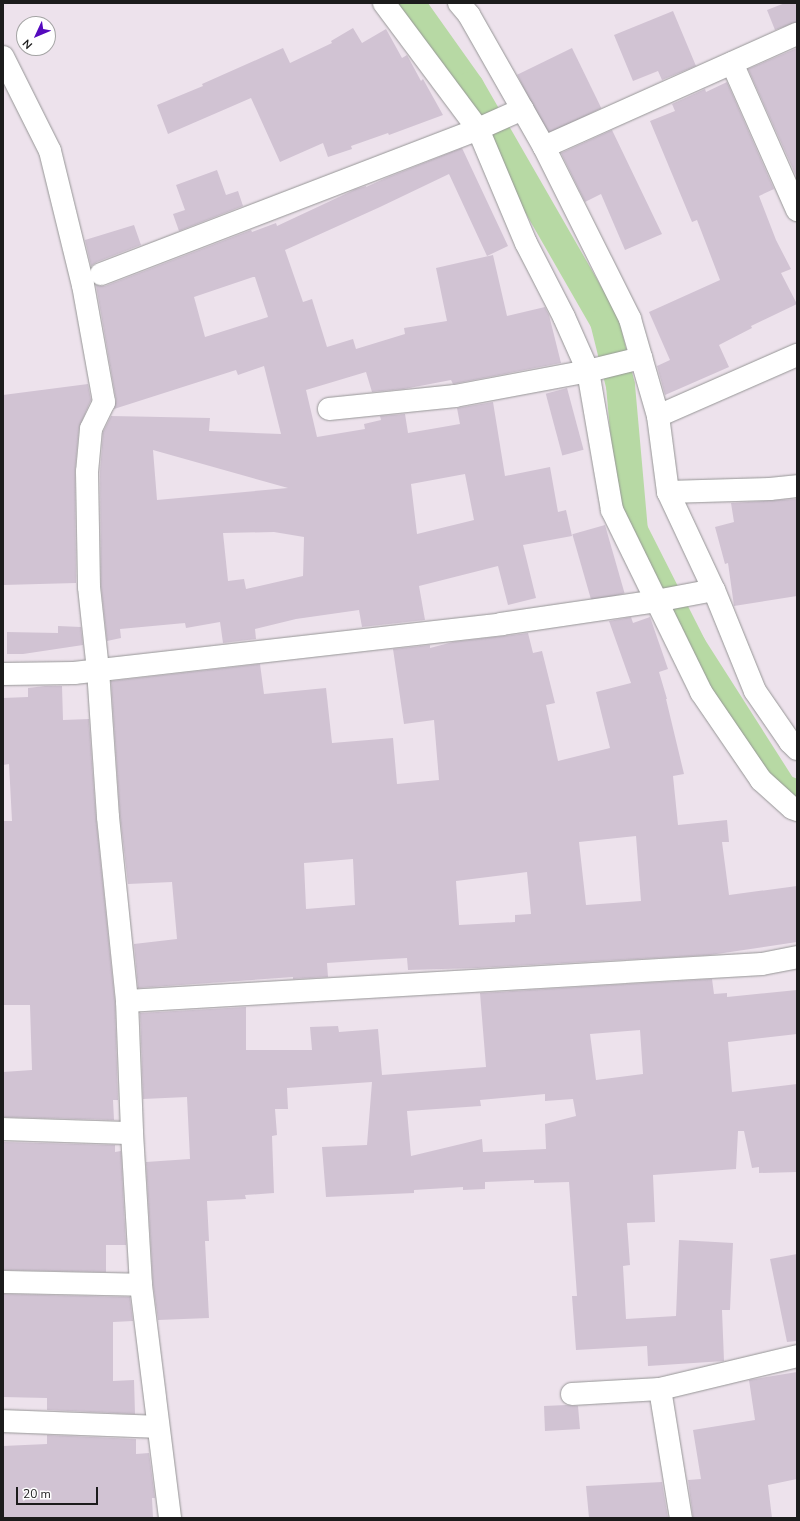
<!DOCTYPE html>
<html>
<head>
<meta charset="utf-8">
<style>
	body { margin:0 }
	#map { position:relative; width:800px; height:1521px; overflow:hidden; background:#ede2ec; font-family:"Nunito Sans",sans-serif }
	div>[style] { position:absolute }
	.canal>* { height:29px; margin:-14.5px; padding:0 14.5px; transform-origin:14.5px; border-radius:14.5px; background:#b7d9a4 }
	.building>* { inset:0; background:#d1c3d3; transform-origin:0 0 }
	.roads { filter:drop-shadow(0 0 1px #969696) drop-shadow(0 0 1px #969696) }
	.minor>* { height:22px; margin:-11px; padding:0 11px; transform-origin:11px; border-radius:11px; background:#fff }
	.tertiary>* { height:22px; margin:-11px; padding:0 11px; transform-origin:11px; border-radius:11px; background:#fff }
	span { translate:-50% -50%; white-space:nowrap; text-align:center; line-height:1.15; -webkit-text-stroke:3px #fff; paint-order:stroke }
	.frame { position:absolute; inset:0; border:4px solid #1c1c1c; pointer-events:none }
	.north { position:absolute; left:16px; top:16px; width:40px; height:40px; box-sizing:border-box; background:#fff; border:1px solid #a4a4a4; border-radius:50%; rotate:226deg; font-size:11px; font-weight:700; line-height:16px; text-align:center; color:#1c1c1c }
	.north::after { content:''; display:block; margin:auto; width:14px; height:18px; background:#550abe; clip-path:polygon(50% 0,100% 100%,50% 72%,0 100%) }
	.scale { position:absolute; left:16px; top:1487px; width:82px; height:18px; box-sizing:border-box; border:2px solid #1c1c1c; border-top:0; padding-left:5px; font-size:12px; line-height:14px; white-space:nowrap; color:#1c1c1c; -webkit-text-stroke:3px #fff; paint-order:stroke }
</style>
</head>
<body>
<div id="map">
	<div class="canal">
		<i style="left:410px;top:3px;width:102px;rotate:54.6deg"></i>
		<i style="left:469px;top:86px;width:271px;rotate:60.1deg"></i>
		<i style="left:604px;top:321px;width:66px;rotate:76deg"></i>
		<i style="left:620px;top:385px;width:146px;rotate:84.9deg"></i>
		<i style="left:633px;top:530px;width:129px;rotate:63.2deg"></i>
		<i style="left:691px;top:645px;width:169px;rotate:57.5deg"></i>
		<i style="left:782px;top:788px;width:16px;rotate:22deg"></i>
	</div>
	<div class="building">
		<i style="clip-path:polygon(785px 3px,797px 3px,797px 22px,775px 30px,767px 10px)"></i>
		<i style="clip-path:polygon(673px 11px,696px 66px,662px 80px,658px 71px,633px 81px,614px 35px)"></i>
		<i style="clip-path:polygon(353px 28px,362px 43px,386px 29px,402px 58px,407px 55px,421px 81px,423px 79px,443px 115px,389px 135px,388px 133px,351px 146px,352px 149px,328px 157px,323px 143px,280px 162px,251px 98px,168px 134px,157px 105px,203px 86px,202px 84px,283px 48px,290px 63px,332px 43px,331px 41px)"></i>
		<i style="left:572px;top:48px;width:67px;height:61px;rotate:64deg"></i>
		<i style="clip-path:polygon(797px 48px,797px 178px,748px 69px)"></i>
		<i style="clip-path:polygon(727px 82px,774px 189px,759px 196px,776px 240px,791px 269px,781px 273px,797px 304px,751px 326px,752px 328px,719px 345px,729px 367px,665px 395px,657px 366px,670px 360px,649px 312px,720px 280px,697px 220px,692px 222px,650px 121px,675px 111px,672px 104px,705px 89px,706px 92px)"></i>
		<i style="clip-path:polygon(612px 130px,662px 234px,625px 250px,601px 194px,585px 202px,561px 153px)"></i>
		<i style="clip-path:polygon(evenodd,462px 148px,508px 246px,487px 256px,449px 174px,380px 207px,285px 250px,303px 302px,312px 299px,327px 347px,353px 339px,356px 349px,405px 334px,404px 328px,447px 321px,436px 268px,493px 255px,507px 316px,545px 307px,549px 315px,561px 363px,453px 384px,451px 380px,404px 389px,372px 392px,366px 372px,306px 390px,317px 437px,365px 429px,364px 424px,381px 420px,380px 416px,405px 414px,408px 433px,460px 424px,457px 408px,493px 402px,505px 476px,550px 467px,558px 512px,566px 510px,572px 536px,523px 545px,536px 598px,508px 605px,498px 566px,419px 586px,425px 620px,362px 627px,359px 610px,296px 619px,255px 629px,256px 639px,223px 643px,220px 622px,186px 628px,185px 623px,120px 629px,121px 638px,107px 641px,101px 586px,100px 472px,103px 432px,111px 416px,210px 418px,209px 431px,281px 434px,264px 366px,238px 375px,236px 370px,114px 409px,116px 400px,96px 285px,105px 286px,251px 230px,252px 232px,276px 223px,277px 226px,356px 189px,366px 186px,366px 187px,386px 178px,462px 148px,253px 277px,255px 277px,268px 317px,205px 337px,194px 297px,253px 277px,462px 148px,153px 450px,288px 488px,157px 500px,153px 450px,462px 148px,465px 474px,474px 520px,417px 534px,411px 484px,465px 474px,462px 148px,274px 532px,304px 537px,303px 576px,246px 589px,244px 579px,228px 581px,223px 533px,274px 532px)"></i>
		<i style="clip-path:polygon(217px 170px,226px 195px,238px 191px,243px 206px,179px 231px,173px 214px,185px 210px,176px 185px)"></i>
		<i style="clip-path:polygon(134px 225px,141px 245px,97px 262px,91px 266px,85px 240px)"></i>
		<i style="clip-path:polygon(88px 384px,91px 400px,79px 428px,75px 471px,76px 583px,3px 585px,3px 395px)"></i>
		<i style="left:567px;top:388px;width:64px;height:22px;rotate:75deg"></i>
		<i style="clip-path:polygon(797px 499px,797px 596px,734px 606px,728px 563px,725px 564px,715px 527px,734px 522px,731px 503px)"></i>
		<i style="left:605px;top:525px;width:71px;height:34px;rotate:74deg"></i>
		<i style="clip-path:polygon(evenodd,631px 617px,633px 623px,650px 617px,668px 669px,659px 672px,667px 699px,666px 699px,684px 774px,673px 776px,678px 825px,727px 820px,729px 842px,722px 842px,729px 895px,797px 886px,797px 942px,710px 955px,477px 968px,408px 970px,407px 958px,371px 960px,327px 963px,328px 977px,293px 979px,293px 977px,138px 988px,134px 944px,177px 939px,172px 882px,128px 884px,120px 816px,111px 681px,260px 664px,264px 694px,326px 688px,332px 743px,393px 738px,397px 784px,439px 780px,434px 720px,404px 724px,393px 649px,430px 645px,430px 648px,453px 642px,528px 633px,533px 653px,542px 651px,555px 703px,546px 705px,558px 761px,610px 748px,596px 692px,631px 683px,609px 621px,631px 617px,636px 836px,641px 901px,586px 905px,579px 842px,636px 836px,631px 617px,353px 859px,355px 905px,306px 909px,304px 863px,353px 859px,631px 617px,527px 872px,531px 914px,515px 915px,515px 922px,459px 925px,456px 881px,527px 872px)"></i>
		<i style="clip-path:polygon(58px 626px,81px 627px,83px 645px,23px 654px,7px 654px,7px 632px,58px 633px)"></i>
		<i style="clip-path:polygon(45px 686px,62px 686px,63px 720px,89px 719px,96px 818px,115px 1002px,118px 1100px,113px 1100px,114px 1120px,3px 1117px,3px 1072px,32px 1070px,30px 1005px,3px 1005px,3px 821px,12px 821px,9px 764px,3px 765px,3px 698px,28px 697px,28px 688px)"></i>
		<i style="clip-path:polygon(evenodd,712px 979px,714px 994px,727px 993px,727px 997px,797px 990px,797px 1034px,728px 1042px,732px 1092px,797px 1084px,797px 1172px,759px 1173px,759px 1167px,752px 1168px,744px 1131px,738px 1131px,736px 1169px,653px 1175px,655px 1222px,627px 1223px,630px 1265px,623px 1266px,626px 1319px,676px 1316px,679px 1240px,733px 1243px,730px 1310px,722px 1310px,724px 1361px,648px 1366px,647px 1346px,576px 1350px,572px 1296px,577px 1296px,569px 1182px,534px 1183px,534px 1180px,485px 1182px,485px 1189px,463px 1190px,463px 1187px,414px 1190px,414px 1193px,326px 1197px,322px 1147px,367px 1145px,372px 1082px,287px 1088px,288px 1109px,275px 1109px,277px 1135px,272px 1136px,274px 1193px,245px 1195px,246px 1199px,207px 1201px,209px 1241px,205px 1241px,209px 1318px,158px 1320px,153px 1284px,146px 1162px,190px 1159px,187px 1097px,143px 1099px,140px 1013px,246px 1007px,246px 1050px,312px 1050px,310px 1027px,338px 1026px,339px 1032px,378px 1029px,382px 1075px,486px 1067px,480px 993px,712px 979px,640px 1030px,643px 1074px,596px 1080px,590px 1034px,640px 1030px,712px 979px,545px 1094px,545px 1101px,573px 1099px,576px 1116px,545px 1124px,546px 1149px,483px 1152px,482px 1139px,411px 1156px,407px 1111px,481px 1106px,480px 1100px,545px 1094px)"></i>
		<i style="clip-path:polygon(3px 1142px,115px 1145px,115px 1152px,121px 1151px,126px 1245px,106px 1245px,106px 1272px,3px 1270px)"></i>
		<i style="clip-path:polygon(797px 1254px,797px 1341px,787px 1342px,770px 1259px)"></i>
		<i style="clip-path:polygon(3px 1294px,130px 1297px,133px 1321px,113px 1322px,113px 1381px,134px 1380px,135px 1414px,47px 1410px,47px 1398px,3px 1397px)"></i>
		<i style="clip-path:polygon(797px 1372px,797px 1479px,768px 1485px,772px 1518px,693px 1518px,688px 1480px,701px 1479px,693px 1430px,755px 1420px,749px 1380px)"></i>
		<i style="clip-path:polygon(566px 1405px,578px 1406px,580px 1429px,545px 1431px,544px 1406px)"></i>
		<i style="clip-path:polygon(47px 1435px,136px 1439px,136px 1454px,149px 1453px,155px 1498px,152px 1498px,153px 1518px,3px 1518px,3px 1446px,47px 1444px)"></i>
		<i style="clip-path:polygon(662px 1482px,668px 1518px,589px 1518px,586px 1486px)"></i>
	</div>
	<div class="roads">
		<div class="minor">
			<i style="left:384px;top:3px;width:157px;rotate:53.3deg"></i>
			<i style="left:478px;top:129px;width:124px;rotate:67.2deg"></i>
			<i style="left:526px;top:243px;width:83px;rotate:62.8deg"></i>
			<i style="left:564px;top:317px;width:59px;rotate:66deg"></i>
			<i style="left:588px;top:371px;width:141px;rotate:80.2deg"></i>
			<i style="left:612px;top:510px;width:203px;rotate:63.9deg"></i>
			<i style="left:701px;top:692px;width:107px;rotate:55.7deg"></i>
			<i style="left:761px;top:780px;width:42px;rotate:42.1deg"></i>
			<i style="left:792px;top:808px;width:5px;rotate:22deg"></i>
			<i style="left:3px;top:57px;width:105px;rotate:63.4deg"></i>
			<i style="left:50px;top:151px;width:138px;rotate:76.2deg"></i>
			<i style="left:83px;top:285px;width:119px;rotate:79.8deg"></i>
			<i style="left:104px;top:402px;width:30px;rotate:116deg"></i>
			<i style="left:91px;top:429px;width:43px;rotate:95.3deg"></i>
			<i style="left:87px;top:472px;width:115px;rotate:89deg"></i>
			<i style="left:89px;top:587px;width:83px;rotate:83.8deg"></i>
			<i style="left:98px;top:670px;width:147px;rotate:86.1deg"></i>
			<i style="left:108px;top:817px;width:185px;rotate:84.1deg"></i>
			<i style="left:127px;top:1001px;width:132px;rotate:87.8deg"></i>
			<i style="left:132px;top:1133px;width:152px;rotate:86.6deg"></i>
			<i style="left:141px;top:1285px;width:235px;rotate:82.9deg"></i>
			<i style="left:732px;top:63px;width:161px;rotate:66.1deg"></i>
			<i style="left:544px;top:147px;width:277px;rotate:-24.1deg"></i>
			<i style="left:101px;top:274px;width:404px;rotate:-21deg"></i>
			<i style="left:478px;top:129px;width:49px;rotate:-24deg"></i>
			<i style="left:329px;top:409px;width:127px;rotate:-5.9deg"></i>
			<i style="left:455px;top:396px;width:135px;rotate:-10.6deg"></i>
			<i style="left:588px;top:371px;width:55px;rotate:-13.8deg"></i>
			<i style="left:658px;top:416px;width:152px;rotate:-23.7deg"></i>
			<i style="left:3px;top:674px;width:71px;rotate:-0.8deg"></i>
			<i style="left:74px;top:673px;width:430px;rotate:-6.5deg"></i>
			<i style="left:501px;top:624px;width:157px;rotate:-8.4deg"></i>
			<i style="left:656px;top:601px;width:59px;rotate:-10.7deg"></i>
			<i style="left:127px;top:1001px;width:636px;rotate:-3.33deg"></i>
			<i style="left:762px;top:964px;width:36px;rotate:-11deg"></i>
			<i style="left:3px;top:1129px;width:129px;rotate:1.8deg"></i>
			<i style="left:3px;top:1282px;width:138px;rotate:1.2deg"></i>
			<i style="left:660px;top:1389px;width:131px;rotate:80.8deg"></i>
			<i style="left:572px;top:1394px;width:88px;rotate:-3.3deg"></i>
			<i style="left:660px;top:1389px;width:141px;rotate:-13.5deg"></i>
			<i style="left:3px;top:1421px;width:154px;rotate:2.2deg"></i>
		</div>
		<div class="tertiary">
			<i style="left:459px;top:3px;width:16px;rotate:50deg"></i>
			<i style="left:469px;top:15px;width:152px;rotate:60.4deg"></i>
			<i style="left:544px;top:147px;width:192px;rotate:63.4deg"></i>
			<i style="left:630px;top:319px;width:101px;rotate:73.9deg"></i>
			<i style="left:658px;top:416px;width:77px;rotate:82.5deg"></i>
			<i style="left:668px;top:492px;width:108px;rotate:64.9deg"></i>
			<i style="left:714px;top:590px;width:109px;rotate:67.9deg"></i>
			<i style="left:755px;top:691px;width:62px;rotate:55.5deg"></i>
			<i style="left:790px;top:742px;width:10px;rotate:45deg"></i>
			<i style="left:668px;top:492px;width:102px;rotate:-1.7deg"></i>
			<i style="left:770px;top:489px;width:27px;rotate:-6deg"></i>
		</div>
	</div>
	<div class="frame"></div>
	<div class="north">N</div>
	<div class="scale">20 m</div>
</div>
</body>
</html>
